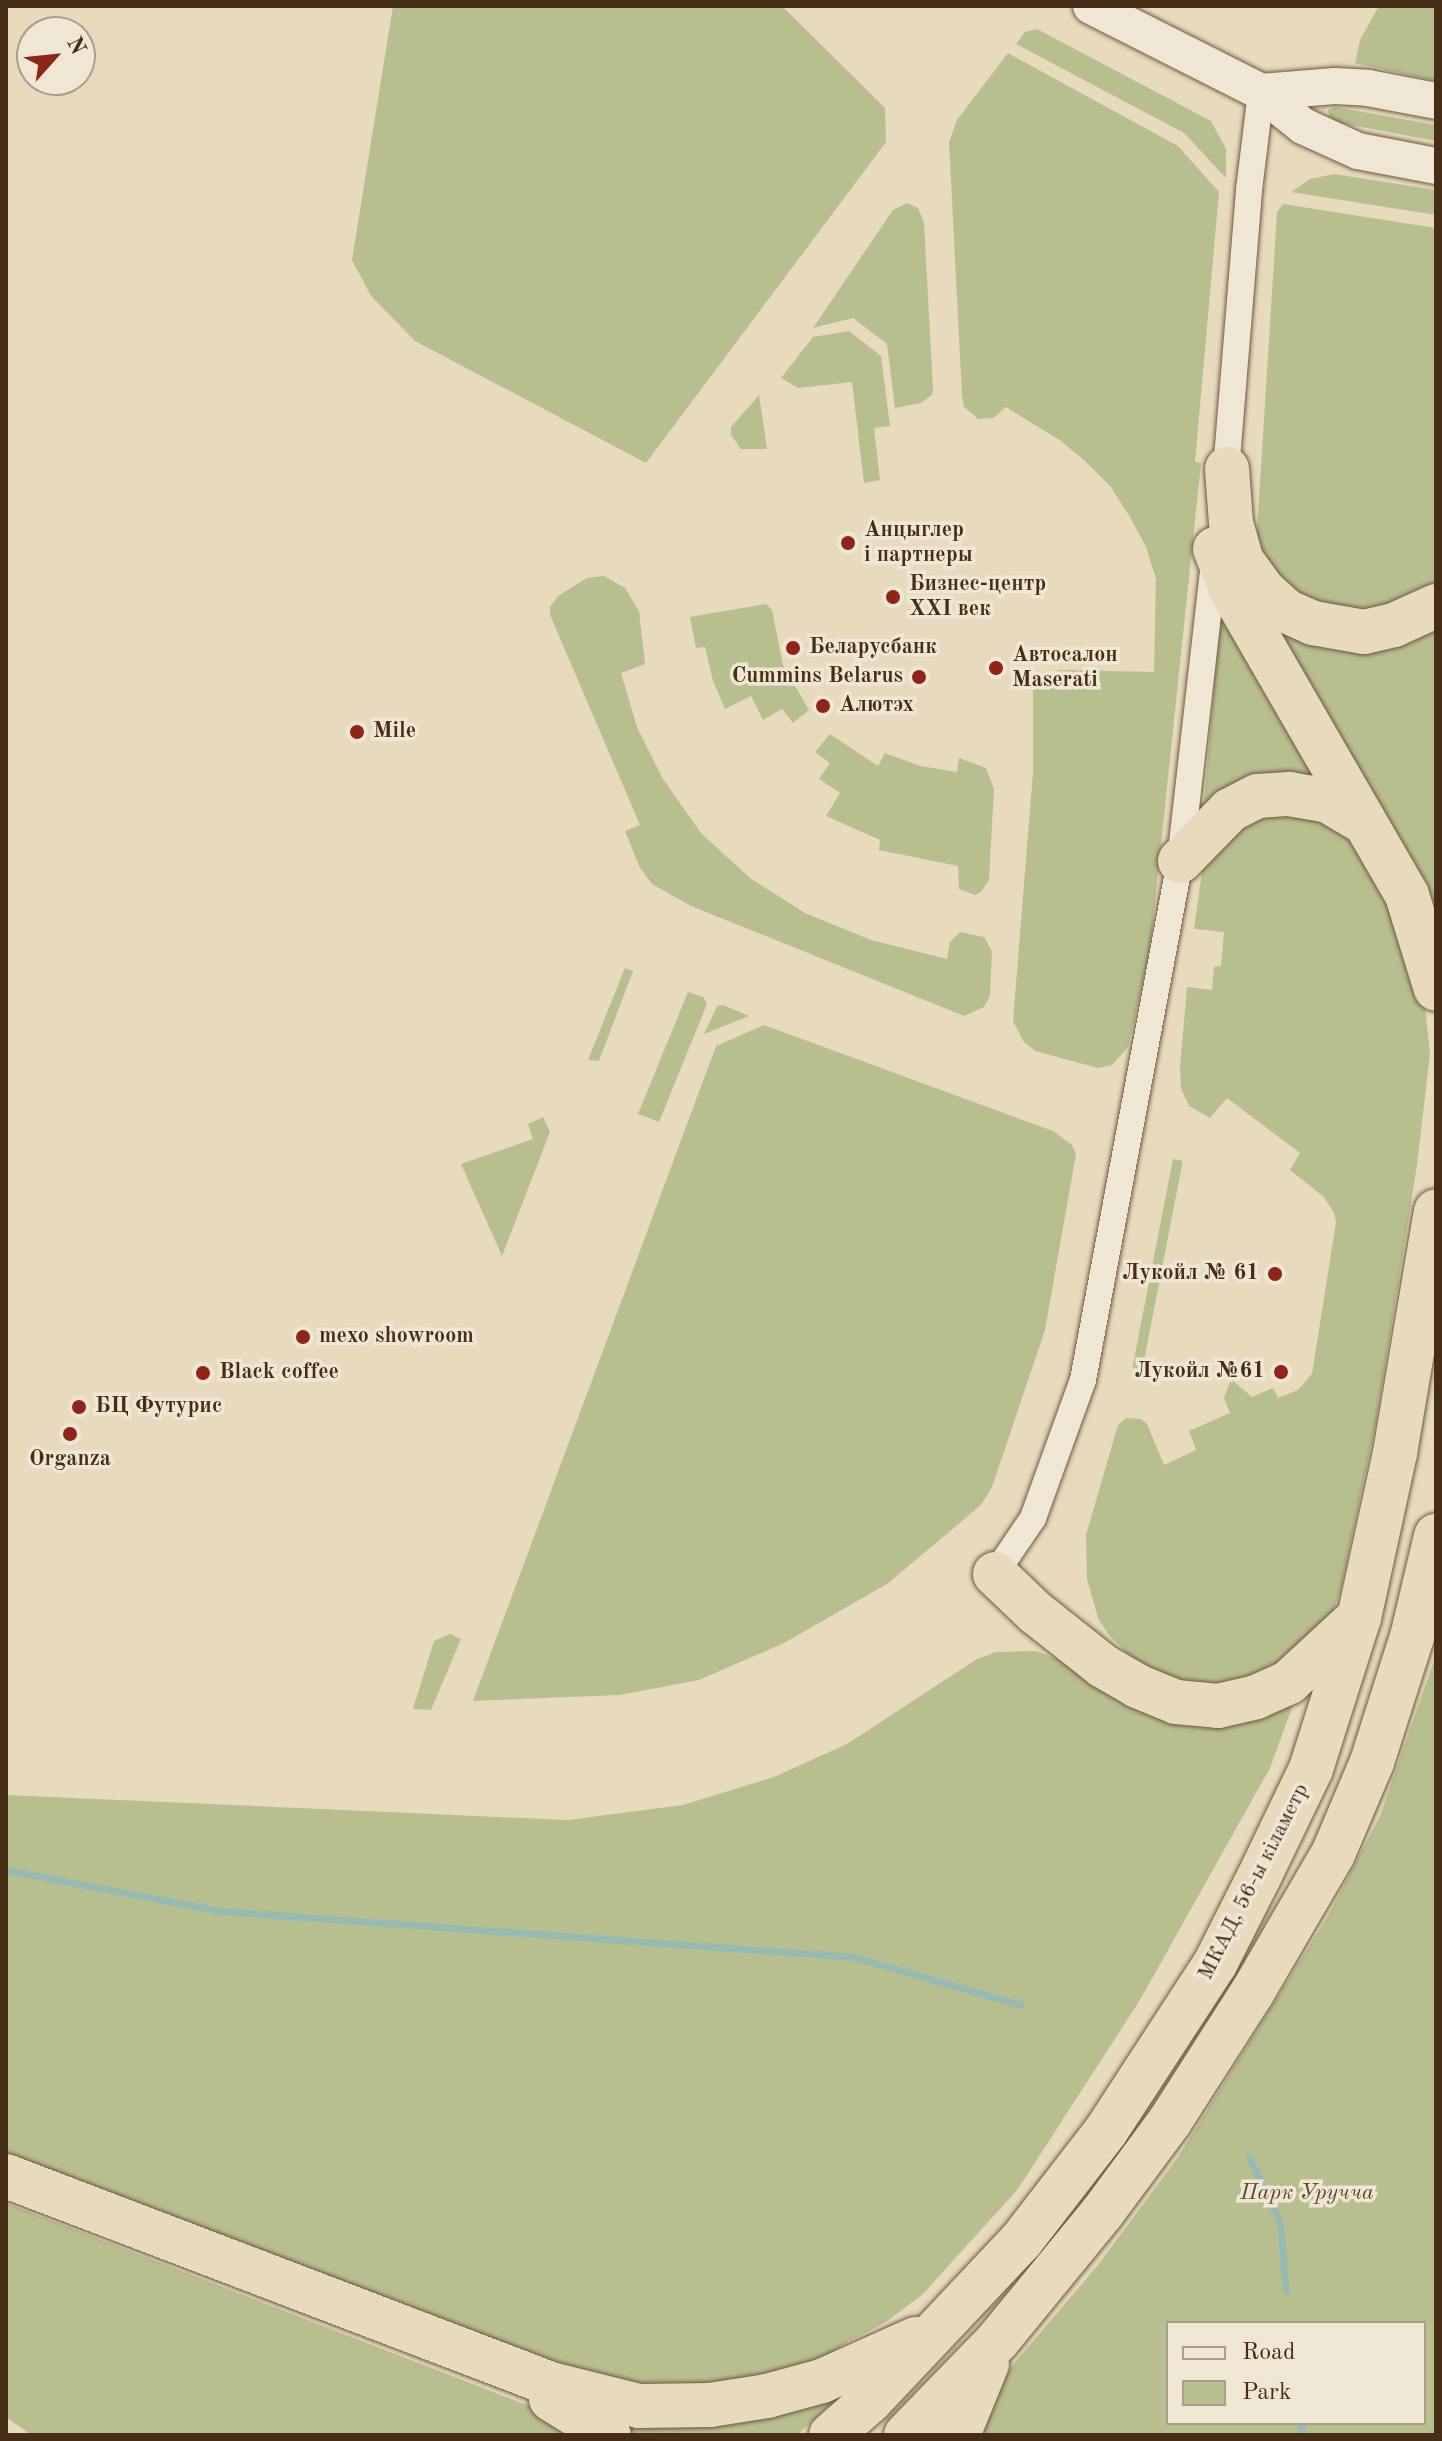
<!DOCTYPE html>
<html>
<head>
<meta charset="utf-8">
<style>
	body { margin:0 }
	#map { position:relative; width:1442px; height:2441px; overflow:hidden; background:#e7dabd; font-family:"Old Standard TT",serif }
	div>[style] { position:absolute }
	.green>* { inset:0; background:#b8bf8f; transform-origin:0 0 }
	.stream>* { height:7px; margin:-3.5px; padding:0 3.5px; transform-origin:3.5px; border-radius:3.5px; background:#97bbb2 }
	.roads { filter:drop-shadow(0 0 2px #6e5840) drop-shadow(0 0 2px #6e5840) }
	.street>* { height:26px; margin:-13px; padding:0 13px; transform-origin:13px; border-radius:13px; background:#efe7d4 }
	.secondary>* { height:36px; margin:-18px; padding:0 18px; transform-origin:18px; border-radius:18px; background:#efe7d4 }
	.highway>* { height:44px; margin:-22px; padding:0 22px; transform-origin:22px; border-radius:22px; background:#e7dabd }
	.dots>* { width:22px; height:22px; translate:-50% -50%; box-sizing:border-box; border:4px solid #efe7d4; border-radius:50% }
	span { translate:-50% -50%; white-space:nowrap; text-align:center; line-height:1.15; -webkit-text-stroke:7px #efe7d4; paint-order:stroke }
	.poi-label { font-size:22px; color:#452d16; font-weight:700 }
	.left { translate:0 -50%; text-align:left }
	.right { translate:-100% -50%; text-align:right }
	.street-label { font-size:22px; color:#452d16 }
	.park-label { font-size:22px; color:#5c4a2e; font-style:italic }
	.frame { position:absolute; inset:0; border:8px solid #452d16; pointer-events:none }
	.legend { position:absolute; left:1166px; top:2321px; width:260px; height:104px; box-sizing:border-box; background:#efe7d4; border:2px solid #ab9d88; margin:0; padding:10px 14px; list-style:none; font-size:24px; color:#452d16 }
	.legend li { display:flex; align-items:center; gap:16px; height:40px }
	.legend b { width:40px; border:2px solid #ab9d88 }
	.north { position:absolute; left:16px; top:16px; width:80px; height:80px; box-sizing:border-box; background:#efe7d4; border:2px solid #ab9d88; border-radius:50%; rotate:63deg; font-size:22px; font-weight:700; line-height:32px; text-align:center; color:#452d16 }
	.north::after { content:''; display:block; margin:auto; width:28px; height:36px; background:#8f2418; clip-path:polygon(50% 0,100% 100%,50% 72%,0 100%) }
</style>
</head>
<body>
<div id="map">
	<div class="green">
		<i style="clip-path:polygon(393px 6px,782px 6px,885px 108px,886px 142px,646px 463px,415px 341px,371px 296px,352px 260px)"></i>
		<i style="clip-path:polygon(1379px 6px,1436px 6px,1436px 81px,1355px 63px,1360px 40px)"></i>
		<i style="clip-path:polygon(1037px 29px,1211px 121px,1226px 149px,1226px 178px,1184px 133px,1016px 44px,1025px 32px)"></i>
		<i style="clip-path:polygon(1008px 53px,1178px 146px,1219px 192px,1195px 462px,1201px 463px,1150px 950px,1128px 1047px,1112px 1065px,1098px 1068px,1035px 1051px,1024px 1042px,1013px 1021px,1033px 772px,1033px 684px,1059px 670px,1154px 672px,1156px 579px,1146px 547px,1130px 517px,1110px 486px,1085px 461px,1061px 441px,1006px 407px,993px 418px,978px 419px,964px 407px,962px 396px,949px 142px,957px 120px)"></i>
		<i style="clip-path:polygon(1335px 107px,1436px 125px,1436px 141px,1330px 121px,1328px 110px)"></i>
		<i style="clip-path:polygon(1334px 174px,1436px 190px,1436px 215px,1291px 192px,1310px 179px)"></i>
		<i style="clip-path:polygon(907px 203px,918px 208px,924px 222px,933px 389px,932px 395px,921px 403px,895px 408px,887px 344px,853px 318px,813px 328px,893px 210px)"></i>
		<i style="clip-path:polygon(1283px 204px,1436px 228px,1436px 590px,1390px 612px,1319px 610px,1275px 575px,1256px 547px,1277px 212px)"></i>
		<i style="clip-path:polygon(849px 331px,881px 356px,890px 426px,874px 428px,880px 480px,864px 483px,852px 382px,798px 388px,781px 378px,813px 337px)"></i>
		<i style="clip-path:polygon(759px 395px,767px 449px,741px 449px,731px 435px,731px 427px)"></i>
		<i style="clip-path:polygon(604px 576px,625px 588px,639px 611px,645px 664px,621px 673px,637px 727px,663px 779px,701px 833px,750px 878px,805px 913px,871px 940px,947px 959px,950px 942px,960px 932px,984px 937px,992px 951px,990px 996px,984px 1007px,964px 1016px,691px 906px,652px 884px,640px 868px,625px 831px,640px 825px,550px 615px,550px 607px,558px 596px,587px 578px)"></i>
		<i style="clip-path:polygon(1222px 595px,1331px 781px,1207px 807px,1204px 804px)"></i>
		<i style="clip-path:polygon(766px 604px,772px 610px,783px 665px,809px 710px,793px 723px,782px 709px,763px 720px,751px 696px,725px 709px,713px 681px,705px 647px,696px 648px,690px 617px)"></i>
		<i style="clip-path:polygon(1261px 616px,1436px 627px,1436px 939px)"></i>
		<i style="clip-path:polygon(830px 734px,878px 766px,885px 753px,920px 766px,957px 772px,959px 758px,986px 768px,994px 789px,989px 880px,981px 892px,975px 895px,959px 889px,958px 866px,879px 850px,880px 840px,826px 816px,840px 793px,819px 779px,830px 763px,815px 752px)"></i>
		<i style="clip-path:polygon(1292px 808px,1358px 835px,1422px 978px,1430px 1054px,1417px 1165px,1376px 1422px,1341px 1589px,1331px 1617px,1296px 1658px,1245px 1683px,1185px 1685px,1136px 1662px,1108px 1634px,1098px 1618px,1087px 1579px,1086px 1535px,1118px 1425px,1126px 1418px,1141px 1419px,1147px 1424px,1164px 1465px,1196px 1450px,1189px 1431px,1230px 1413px,1224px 1398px,1231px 1379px,1252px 1397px,1273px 1388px,1278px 1398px,1298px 1390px,1312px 1374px,1336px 1222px,1334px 1213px,1324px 1197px,1290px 1170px,1300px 1153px,1227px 1098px,1210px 1118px,1189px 1106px,1181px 1089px,1180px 1067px,1187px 987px,1212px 990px,1214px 967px,1221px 966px,1224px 932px,1194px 929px,1203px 865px,1232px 828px)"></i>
		<i style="clip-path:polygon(625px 968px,633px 971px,599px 1061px,588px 1060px)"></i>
		<i style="clip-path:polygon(688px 992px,703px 997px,707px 1004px,659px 1122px,638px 1114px)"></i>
		<i style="clip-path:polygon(723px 1005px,749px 1016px,704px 1034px,717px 1006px)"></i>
		<i style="clip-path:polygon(764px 1025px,1053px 1131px,1072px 1145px,1076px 1154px,1045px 1330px,992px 1487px,981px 1505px,887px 1584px,784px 1643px,699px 1680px,620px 1695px,473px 1701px,716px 1046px)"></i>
		<i style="clip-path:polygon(543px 1117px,550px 1132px,502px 1256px,461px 1164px,533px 1139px,528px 1124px)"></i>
		<i style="left:1173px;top:1159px;width:10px;height:212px;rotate:11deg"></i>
		<i style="clip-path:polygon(450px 1634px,461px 1639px,431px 1710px,413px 1709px,434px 1641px)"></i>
		<i style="clip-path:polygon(1036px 1651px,1071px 1664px,1123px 1698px,1300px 1686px,1270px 1768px,1140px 2000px,1018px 2189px,923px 2294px,886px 2322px,844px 2344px,791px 2381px,610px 2390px,6px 2163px,6px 1795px,568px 1820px,683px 1805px,774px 1777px,847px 1744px,977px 1659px,996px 1652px)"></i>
		<i style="clip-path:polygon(evenodd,1436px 1655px,1436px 2435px,972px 2435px,1000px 2380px,1098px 2265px,1178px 2157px,1328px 1916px,1380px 1816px,1436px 1655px,1168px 2323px,1424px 2323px,1424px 2423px,1168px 2423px,1168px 2323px)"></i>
		<i style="clip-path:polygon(6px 2203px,555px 2416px,587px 2435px,31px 2435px,6px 2417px)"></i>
		<i style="clip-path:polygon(845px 2391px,797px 2435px,631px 2435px,619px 2417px)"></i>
	</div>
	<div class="stream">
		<i style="left:6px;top:1870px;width:218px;rotate:10.8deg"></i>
		<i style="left:220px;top:1911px;width:636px;rotate:4.15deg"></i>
		<i style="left:854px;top:1957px;width:174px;rotate:16deg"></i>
		<i style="left:1249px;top:2157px;width:73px;rotate:64.8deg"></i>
		<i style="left:1280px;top:2223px;width:68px;rotate:85deg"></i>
		<i style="left:1301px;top:2435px;width:12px;rotate:-90deg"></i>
	</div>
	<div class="roads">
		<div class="street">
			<i style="left:1225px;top:483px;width:294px;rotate:-85.3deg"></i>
			<i style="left:1249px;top:190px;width:99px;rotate:-83deg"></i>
			<i style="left:995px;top:1574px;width:68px;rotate:-55.8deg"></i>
			<i style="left:1033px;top:1518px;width:147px;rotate:-70.1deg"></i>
			<i style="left:1083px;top:1380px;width:528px;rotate:-79.41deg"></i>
			<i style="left:1180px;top:861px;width:302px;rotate:-83.5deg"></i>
		</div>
		<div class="secondary">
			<i style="left:1091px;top:6px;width:191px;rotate:26.8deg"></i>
			<i style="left:1261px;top:92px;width:54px;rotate:39deg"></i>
			<i style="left:1303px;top:126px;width:60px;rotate:24.4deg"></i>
			<i style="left:1358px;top:151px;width:79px;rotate:10.9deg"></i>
			<i style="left:1261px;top:92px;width:74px;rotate:-4.6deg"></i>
			<i style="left:1335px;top:86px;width:33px;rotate:3deg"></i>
			<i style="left:1368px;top:88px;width:69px;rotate:10.8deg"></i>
		</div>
		<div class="highway">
			<i style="left:1227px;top:469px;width:54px;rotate:85.8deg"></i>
			<i style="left:1231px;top:523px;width:40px;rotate:74deg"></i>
			<i style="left:1242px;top:561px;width:36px;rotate:54deg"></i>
			<i style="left:1263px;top:590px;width:31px;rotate:42deg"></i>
			<i style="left:1286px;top:611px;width:30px;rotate:24deg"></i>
			<i style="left:1313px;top:623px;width:52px;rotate:10deg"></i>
			<i style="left:1364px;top:632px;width:31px;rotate:-13deg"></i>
			<i style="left:1394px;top:625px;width:46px;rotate:-24.3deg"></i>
			<i style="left:1215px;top:549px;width:46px;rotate:68.4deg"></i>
			<i style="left:1232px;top:592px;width:350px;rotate:60deg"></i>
			<i style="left:1407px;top:895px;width:98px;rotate:72.9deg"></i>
			<i style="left:1180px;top:861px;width:71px;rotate:-45.6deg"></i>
			<i style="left:1230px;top:810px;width:31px;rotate:-27deg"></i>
			<i style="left:1258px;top:796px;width:31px;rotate:-4deg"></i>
			<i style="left:1289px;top:794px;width:40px;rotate:10deg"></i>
			<i style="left:1328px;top:801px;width:43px;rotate:30.7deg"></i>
			<i style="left:995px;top:1574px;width:57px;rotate:43.6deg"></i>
			<i style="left:1036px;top:1613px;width:85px;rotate:38.3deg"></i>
			<i style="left:1103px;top:1666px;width:39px;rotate:30deg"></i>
			<i style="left:1137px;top:1686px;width:42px;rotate:22.3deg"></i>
			<i style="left:1176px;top:1702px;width:42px;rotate:5.4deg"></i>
			<i style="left:1218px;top:1706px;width:39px;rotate:-13deg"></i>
			<i style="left:1256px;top:1697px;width:36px;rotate:-24deg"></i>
			<i style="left:1289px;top:1682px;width:93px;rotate:-42.8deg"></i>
			<i style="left:6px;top:2176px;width:583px;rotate:20.89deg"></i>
			<i style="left:551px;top:2384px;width:91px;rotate:14deg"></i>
			<i style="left:639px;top:2406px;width:71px;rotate:-0.8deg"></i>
			<i style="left:710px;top:2405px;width:58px;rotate:-9deg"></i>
			<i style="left:767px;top:2396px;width:57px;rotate:-15.3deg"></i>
			<i style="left:822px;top:2381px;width:103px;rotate:-24.1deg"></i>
			<i style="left:551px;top:2399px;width:68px;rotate:31.8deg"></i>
			<i style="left:831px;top:2435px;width:53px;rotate:-41.2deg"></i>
			<i style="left:871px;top:2400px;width:219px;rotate:-46.7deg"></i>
			<i style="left:1021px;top:2241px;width:139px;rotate:-52.3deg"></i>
			<i style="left:1106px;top:2131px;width:199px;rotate:-56.9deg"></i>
			<i style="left:1215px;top:1964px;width:97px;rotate:-63.2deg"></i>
			<i style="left:1259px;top:1877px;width:120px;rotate:-64.3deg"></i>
			<i style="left:1311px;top:1769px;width:158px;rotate:-72.4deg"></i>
			<i style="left:1359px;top:1618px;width:169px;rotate:-77.7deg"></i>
			<i style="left:1395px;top:1453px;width:245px;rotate:-80.4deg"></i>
			<i style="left:906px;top:2435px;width:132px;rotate:-45.9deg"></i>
			<i style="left:998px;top:2340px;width:164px;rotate:-50.7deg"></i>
			<i style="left:1102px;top:2213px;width:114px;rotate:-53.5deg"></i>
			<i style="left:1170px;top:2121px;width:152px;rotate:-57.4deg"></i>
			<i style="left:1252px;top:1993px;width:161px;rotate:-59.8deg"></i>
			<i style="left:1333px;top:1854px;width:100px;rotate:-67deg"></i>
			<i style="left:1372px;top:1762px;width:131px;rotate:-72.3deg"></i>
			<i style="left:1412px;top:1637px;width:104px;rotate:-76.6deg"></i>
			<i style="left:958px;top:2435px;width:77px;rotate:-67.8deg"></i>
		</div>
	</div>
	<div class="dots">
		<i style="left:848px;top:543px;background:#8f2418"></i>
		<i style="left:893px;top:597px;background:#8f2418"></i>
		<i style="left:793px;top:648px;background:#8f2418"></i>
		<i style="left:996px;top:668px;background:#8f2418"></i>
		<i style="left:919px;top:677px;background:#8f2418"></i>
		<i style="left:823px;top:706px;background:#8f2418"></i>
		<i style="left:357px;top:732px;background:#8f2418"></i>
		<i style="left:1275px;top:1274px;background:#8f2418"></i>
		<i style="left:303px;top:1337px;background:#8f2418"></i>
		<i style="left:1281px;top:1372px;background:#8f2418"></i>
		<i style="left:203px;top:1373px;background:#8f2418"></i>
		<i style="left:79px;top:1407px;background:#8f2418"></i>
		<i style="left:70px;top:1434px;background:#8f2418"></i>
	</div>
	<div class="poi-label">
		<span class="left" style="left:864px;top:543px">Анцыглер<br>і партнеры</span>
		<span class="left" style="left:909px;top:597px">Бизнес-центр<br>XXI век</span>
		<span class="left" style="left:809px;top:648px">Беларусбанк</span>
		<span class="left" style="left:1012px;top:668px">Автосалон<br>Maserati</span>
		<span class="right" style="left:903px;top:677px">Cummins Belarus</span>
		<span class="left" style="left:839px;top:706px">Алютэх</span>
		<span class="left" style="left:373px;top:732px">Mile</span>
		<span class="right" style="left:1259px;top:1274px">Лукойл № 61</span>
		<span class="left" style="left:319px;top:1337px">mexo showroom</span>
		<span class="right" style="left:1265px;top:1372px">Лукойл №61</span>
		<span class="left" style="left:219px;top:1373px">Black coffee</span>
		<span class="left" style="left:95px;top:1407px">БЦ Футурис</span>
		<span style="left:70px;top:1460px">Organza</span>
	</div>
	<div class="street-label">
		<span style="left:1254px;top:1882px;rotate:-63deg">МКАД, 56-ы кіламетр</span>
	</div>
	<div class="park-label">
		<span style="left:1307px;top:2194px">Парк Уручча</span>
	</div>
	<div class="frame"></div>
	<ul class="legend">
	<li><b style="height:10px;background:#efe7d4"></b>Road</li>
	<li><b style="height:22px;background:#b8bf8f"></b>Park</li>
	</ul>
	<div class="north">N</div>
</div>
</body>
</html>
